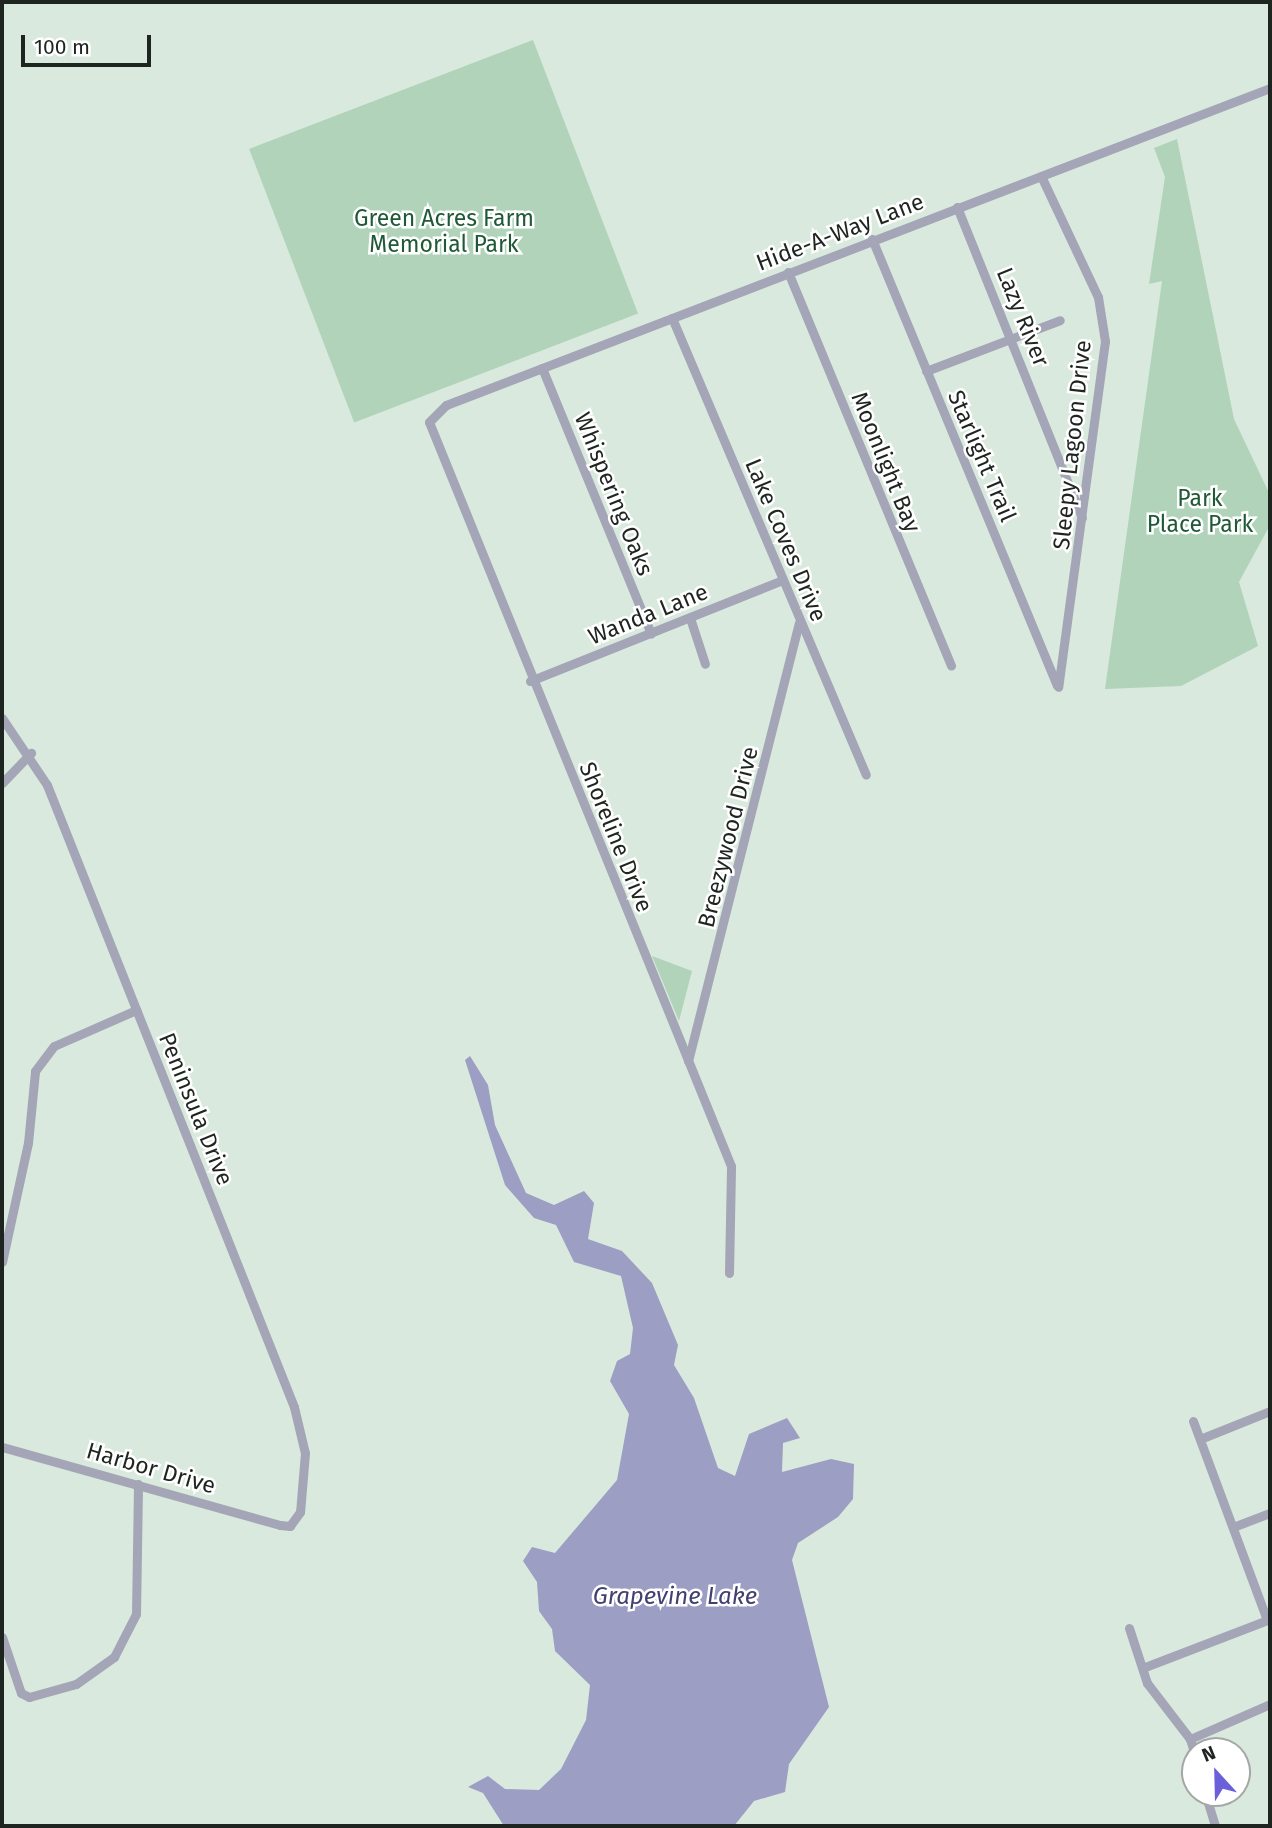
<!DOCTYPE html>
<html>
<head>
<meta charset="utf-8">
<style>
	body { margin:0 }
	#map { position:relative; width:1272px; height:1828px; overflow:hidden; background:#d9e9dd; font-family:"Fira Sans",sans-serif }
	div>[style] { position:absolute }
	.green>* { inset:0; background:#b0d3ba; transform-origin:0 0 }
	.water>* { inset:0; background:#9d9ec3 }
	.minor>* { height:9px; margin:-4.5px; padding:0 4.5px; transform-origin:4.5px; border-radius:4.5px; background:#a4a5b6 }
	span { translate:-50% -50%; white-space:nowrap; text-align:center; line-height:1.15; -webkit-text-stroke:5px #fff; paint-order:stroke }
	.park-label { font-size:23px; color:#1f5936 }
	.street-label { font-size:23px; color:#1e2420 }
	.water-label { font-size:24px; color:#424073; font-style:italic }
	.frame { position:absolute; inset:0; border:4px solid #1e2420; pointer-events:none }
	.north { position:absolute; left:1181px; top:1737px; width:70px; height:70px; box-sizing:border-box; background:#fff; border:2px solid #a5a7a6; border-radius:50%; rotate:338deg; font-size:19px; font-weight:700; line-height:28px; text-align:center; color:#1e2420 }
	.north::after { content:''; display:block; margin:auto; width:24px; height:32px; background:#6c60da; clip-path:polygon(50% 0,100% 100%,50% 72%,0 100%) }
	.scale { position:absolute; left:21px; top:35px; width:130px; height:32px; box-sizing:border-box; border:4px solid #1e2420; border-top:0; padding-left:9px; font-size:21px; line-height:24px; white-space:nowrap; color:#1e2420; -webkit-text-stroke:5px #fff; paint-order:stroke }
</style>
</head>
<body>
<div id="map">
	<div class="green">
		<i style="left:533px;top:40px;width:293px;height:304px;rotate:69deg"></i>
		<i style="clip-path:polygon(1177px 139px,1234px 419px,1270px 495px,1270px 525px,1239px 582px,1258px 646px,1181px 686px,1105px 689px,1162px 281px,1149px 284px,1165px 177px,1154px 148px)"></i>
		<i style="clip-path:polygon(652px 956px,692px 971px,679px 1021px)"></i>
	</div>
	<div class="water">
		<i style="clip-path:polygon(470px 1056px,488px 1085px,495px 1125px,526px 1193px,554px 1205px,584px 1191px,594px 1203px,588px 1239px,622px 1251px,652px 1283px,678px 1345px,674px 1365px,694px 1398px,718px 1468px,735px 1476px,749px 1434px,787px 1418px,800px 1438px,783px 1443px,782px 1472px,831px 1459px,854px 1464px,853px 1499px,838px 1517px,798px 1543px,792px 1560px,829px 1707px,789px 1764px,785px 1792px,754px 1801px,734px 1826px,504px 1826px,483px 1793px,468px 1787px,488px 1776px,505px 1789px,539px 1790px,561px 1769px,586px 1720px,590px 1685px,555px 1651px,552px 1629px,539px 1611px,537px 1582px,523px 1561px,532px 1547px,555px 1553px,617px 1480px,629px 1414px,610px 1381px,617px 1361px,630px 1354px,633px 1328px,621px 1276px,574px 1262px,556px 1225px,534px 1218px,505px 1185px,465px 1060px)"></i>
	</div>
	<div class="minor">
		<i style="left:1041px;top:176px;width:134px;rotate:64.8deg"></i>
		<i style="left:1098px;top:297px;width:45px;rotate:81deg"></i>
		<i style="left:1105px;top:341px;width:349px;rotate:97.7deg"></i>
		<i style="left:957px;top:207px;width:335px;rotate:68.1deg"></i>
		<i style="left:872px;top:239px;width:483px;rotate:67.5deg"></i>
		<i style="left:788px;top:272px;width:426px;rotate:67.5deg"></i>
		<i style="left:672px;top:318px;width:496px;rotate:67deg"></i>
		<i style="left:542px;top:368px;width:287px;rotate:67.7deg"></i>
		<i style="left:926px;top:371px;width:143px;rotate:-20.8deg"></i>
		<i style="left:690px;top:618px;width:48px;rotate:71.9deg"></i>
		<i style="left:530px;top:681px;width:269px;rotate:-21.8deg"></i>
		<i style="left:2px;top:718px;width:81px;rotate:56.1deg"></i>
		<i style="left:47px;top:785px;width:669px;rotate:68.34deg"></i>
		<i style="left:294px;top:1407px;width:47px;rotate:76.6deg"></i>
		<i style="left:305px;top:1453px;width:59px;rotate:94.8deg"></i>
		<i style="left:300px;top:1512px;width:17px;rotate:126deg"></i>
		<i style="left:290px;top:1526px;width:10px;rotate:-174deg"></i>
		<i style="left:280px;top:1525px;width:289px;rotate:-164.3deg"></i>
		<i style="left:2px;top:783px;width:42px;rotate:-46deg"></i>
		<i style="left:688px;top:1061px;width:452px;rotate:-75.8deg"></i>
		<i style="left:2px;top:1262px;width:122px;rotate:-77.7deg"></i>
		<i style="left:28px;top:1143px;width:72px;rotate:-84.4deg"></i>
		<i style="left:35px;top:1071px;width:31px;rotate:-53deg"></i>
		<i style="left:54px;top:1046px;width:90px;rotate:-23.7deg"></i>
		<i style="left:729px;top:1273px;width:107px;rotate:-88.9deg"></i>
		<i style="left:731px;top:1166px;width:803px;rotate:-112.09deg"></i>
		<i style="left:429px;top:422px;width:24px;rotate:-45deg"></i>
		<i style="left:446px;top:405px;width:883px;rotate:-21.04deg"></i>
		<i style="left:1193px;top:1421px;width:212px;rotate:69.6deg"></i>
		<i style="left:1200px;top:1439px;width:75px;rotate:-21.8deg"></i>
		<i style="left:1233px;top:1527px;width:40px;rotate:-21deg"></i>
		<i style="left:1129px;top:1628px;width:58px;rotate:71.9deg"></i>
		<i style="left:1147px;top:1683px;width:71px;rotate:52.5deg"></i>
		<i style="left:1190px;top:1739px;width:17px;rotate:73deg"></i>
		<i style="left:2px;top:1637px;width:59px;rotate:71.3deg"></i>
		<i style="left:21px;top:1693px;width:9px;rotate:27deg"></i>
		<i style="left:29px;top:1697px;width:49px;rotate:-15.5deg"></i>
		<i style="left:76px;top:1684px;width:47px;rotate:-35.4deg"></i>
		<i style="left:114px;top:1657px;width:48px;rotate:-62.9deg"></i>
		<i style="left:136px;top:1614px;width:130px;rotate:-89.1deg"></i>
		<i style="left:1145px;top:1667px;width:134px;rotate:-21deg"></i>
		<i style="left:1190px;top:1739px;width:87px;rotate:-23.6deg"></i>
		<i style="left:1205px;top:1793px;width:34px;rotate:73deg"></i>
	</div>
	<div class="park-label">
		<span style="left:444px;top:231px">Green Acres Farm<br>Memorial Park</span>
		<span style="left:1200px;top:511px">Park<br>Place Park</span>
	</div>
	<div class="street-label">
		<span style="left:840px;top:232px;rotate:-21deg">Hide-A-Way Lane</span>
		<span style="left:1023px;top:317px;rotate:68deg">Lazy River</span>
		<span style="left:1072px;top:445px;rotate:-84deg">Sleepy Lagoon Drive</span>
		<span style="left:982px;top:456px;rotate:67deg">Starlight Trail</span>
		<span style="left:886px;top:462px;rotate:68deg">Moonlight Bay</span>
		<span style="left:614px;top:494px;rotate:68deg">Whispering Oaks</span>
		<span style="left:786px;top:540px;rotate:67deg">Lake Coves Drive</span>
		<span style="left:648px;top:614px;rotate:-22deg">Wanda Lane</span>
		<span style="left:616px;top:837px;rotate:68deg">Shoreline Drive</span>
		<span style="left:728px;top:837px;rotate:-76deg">Breezywood Drive</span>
		<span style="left:196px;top:1109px;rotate:68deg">Peninsula Drive</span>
		<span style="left:151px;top:1468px;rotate:16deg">Harbor Drive</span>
	</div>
	<div class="water-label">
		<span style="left:675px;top:1597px">Grapevine Lake</span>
	</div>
	<div class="frame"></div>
	<div class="north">N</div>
	<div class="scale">100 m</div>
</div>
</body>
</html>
